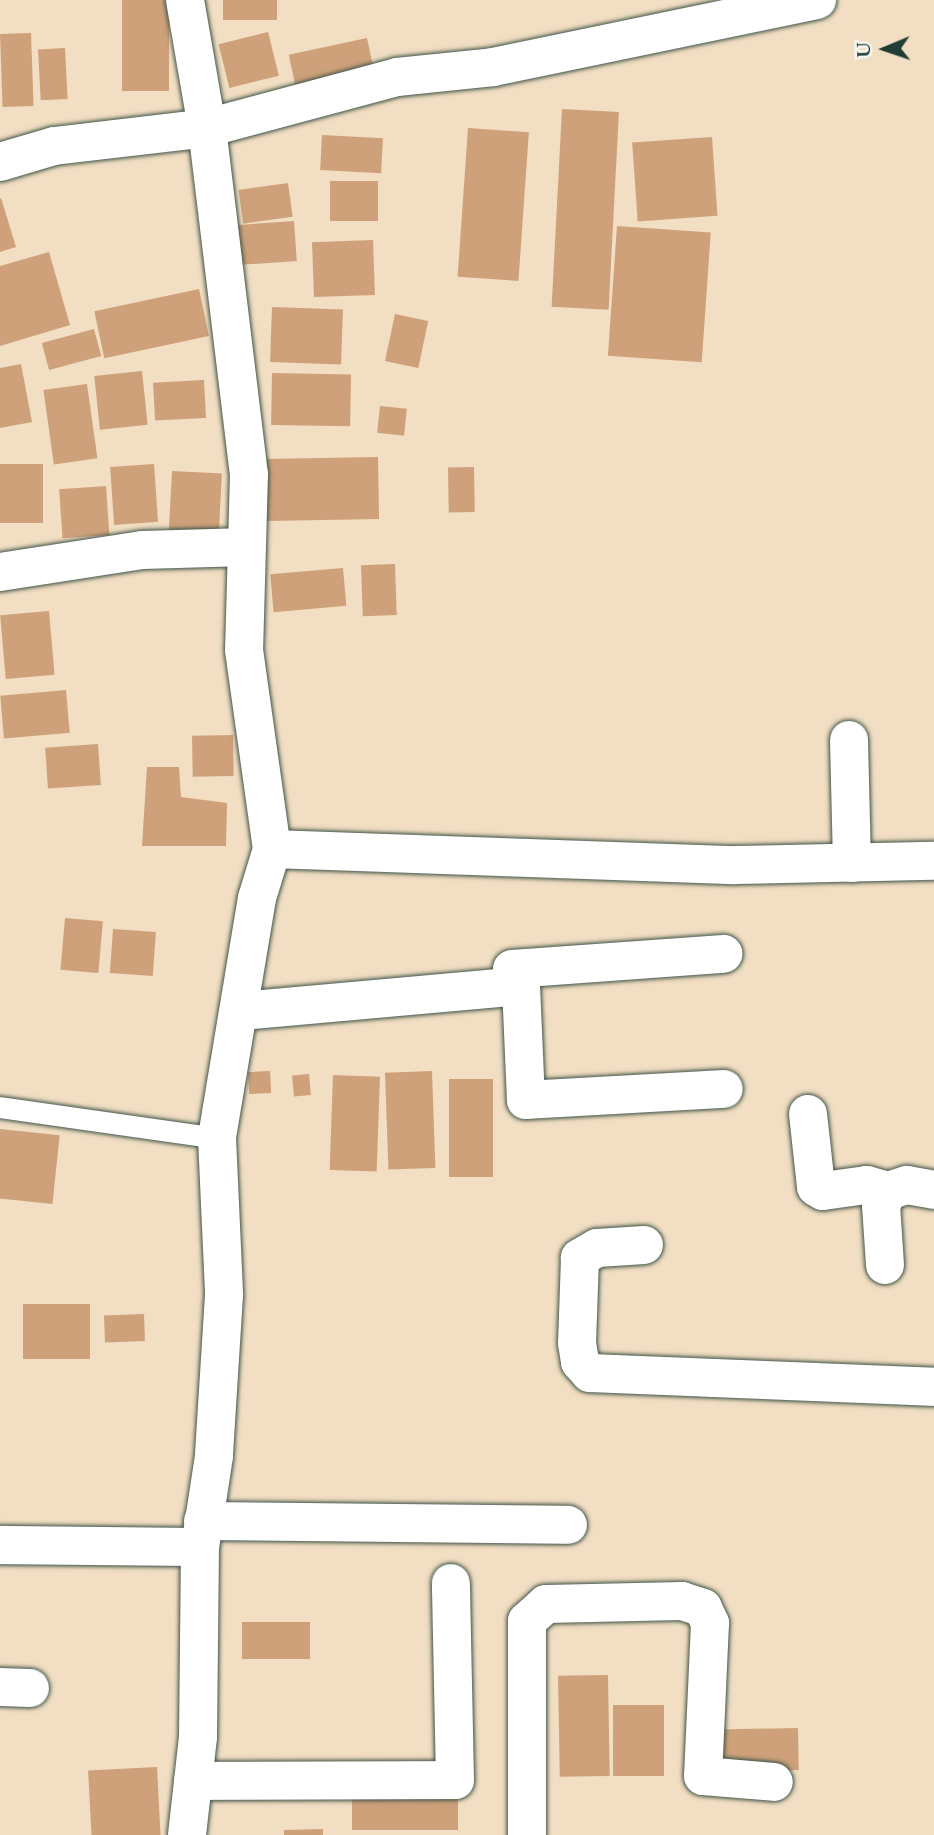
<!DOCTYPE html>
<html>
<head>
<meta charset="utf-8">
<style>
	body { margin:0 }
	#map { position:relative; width:934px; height:1835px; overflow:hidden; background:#f2dec2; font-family:Cardo,serif }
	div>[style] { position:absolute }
	.building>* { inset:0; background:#cea17a; transform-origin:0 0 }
	.roads { filter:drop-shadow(0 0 2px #3f5549) drop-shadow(0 0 2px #3f5549) }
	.lane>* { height:21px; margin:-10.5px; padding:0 10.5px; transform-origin:10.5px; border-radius:10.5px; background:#fff }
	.street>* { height:38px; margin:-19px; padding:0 19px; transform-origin:19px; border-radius:19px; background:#fff }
	.secondary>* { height:38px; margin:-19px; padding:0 19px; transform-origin:19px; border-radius:19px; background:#fff }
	span { translate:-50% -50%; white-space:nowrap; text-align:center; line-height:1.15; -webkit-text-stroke:5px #f6f6f2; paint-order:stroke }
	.north { position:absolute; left:850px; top:14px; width:70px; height:70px; -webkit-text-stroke:5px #f6f6f2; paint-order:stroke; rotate:268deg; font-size:19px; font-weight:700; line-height:28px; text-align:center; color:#1f3d34 }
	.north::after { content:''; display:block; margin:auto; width:24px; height:32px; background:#1f3d34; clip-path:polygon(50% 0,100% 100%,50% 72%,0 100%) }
</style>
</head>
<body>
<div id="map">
	<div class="building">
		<i style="left:122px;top:0;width:47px;height:91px"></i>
		<i style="left:223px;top:0;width:54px;height:20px"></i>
		<i style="left:268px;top:32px;width:45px;height:51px;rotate:76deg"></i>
		<i style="left:31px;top:33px;width:73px;height:31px;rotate:88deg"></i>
		<i style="left:367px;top:38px;width:45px;height:80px;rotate:78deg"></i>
		<i style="left:65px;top:48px;width:51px;height:27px;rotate:87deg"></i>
		<i style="left:562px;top:109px;width:57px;height:198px;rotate:3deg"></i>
		<i style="left:468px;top:128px;width:61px;height:149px;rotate:4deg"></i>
		<i style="left:322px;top:135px;width:61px;height:35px;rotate:3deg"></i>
		<i style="left:712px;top:137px;width:79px;height:80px;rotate:86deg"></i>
		<i style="left:330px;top:181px;width:48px;height:40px"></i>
		<i style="left:288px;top:183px;width:34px;height:50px;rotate:82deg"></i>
		<i style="clip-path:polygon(1px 198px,16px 247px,0 252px,0 199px)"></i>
		<i style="left:294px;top:221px;width:40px;height:60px;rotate:86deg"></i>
		<i style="left:617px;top:226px;width:94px;height:130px;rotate:4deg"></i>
		<i style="left:373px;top:240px;width:55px;height:61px;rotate:88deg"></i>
		<i style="clip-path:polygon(49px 252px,70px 325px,0 346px,0 266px)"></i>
		<i style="left:199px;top:289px;width:48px;height:107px;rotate:78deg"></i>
		<i style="left:272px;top:307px;width:71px;height:55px;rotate:2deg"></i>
		<i style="left:395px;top:314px;width:34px;height:48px;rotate:12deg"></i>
		<i style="left:94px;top:329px;width:28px;height:54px;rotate:75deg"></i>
		<i style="clip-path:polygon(21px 364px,32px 422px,0 428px,0 368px)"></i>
		<i style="left:142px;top:371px;width:54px;height:48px;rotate:84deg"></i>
		<i style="left:272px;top:373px;width:79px;height:52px;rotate:1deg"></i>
		<i style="left:204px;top:380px;width:38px;height:51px;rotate:87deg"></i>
		<i style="left:87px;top:384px;width:75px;height:44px;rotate:82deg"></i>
		<i style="left:380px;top:406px;width:27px;height:27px;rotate:6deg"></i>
		<i style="left:378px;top:457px;width:62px;height:112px;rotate:89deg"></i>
		<i style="left:43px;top:464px;width:59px;height:43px;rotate:90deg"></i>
		<i style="left:154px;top:464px;width:58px;height:44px;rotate:86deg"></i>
		<i style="left:474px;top:467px;width:45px;height:26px;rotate:89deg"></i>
		<i style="left:172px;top:471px;width:50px;height:59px;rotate:3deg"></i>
		<i style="left:106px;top:486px;width:49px;height:47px;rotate:86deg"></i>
		<i style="left:395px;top:564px;width:51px;height:34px;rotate:88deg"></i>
		<i style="left:343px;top:568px;width:38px;height:73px;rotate:85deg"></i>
		<i style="left:49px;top:611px;width:64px;height:49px;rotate:85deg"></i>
		<i style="left:66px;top:690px;width:43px;height:66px;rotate:85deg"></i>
		<i style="left:233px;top:735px;width:41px;height:41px;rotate:89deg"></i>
		<i style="left:98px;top:744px;width:41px;height:53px;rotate:86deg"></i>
		<i style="clip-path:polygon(147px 767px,179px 767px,181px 797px,227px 803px,226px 846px,142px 846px)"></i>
		<i style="left:65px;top:918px;width:38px;height:52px;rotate:5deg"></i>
		<i style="left:113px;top:929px;width:43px;height:44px;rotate:4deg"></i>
		<i style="left:270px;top:1071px;width:22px;height:22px;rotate:87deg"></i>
		<i style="left:432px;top:1071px;width:97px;height:47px;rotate:88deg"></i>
		<i style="left:309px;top:1074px;width:21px;height:17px;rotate:85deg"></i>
		<i style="left:333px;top:1075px;width:47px;height:95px;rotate:2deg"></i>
		<i style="left:449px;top:1079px;width:44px;height:98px"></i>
		<i style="left:0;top:1129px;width:60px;height:69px;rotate:6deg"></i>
		<i style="left:90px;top:1304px;width:55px;height:67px;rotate:90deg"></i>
		<i style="left:144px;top:1314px;width:27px;height:40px;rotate:88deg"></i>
		<i style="left:242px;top:1622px;width:68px;height:37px"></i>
		<i style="left:608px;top:1675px;width:101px;height:50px;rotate:89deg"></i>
		<i style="left:613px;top:1705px;width:51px;height:71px"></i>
		<i style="left:798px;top:1728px;width:42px;height:81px;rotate:89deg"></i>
		<i style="left:157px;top:1767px;width:68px;height:69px;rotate:87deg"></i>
		<i style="left:458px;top:1786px;width:44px;height:106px;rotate:90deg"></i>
		<i style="clip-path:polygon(323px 1829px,323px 1835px,284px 1835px,284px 1830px)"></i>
	</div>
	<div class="roads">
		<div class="lane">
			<i style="left:0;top:1107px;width:219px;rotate:8.1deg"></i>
		</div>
		<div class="street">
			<i style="left:185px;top:0;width:130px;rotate:80.2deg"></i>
			<i style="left:207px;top:128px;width:349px;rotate:83.1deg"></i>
			<i style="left:249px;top:474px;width:176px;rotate:91.6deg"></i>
			<i style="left:244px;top:650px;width:201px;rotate:82deg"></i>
			<i style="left:272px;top:849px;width:51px;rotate:107deg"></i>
			<i style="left:257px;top:898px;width:243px;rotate:99.5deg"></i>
			<i style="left:217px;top:1138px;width:157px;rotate:87.4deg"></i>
			<i style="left:224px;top:1295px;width:161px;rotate:93.6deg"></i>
			<i style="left:214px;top:1456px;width:92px;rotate:98.7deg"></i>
			<i style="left:200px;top:1547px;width:190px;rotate:90.6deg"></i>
			<i style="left:198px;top:1737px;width:99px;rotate:96.4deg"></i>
			<i style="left:0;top:572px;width:144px;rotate:-8.8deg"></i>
			<i style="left:142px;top:550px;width:105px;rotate:-1.6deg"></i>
			<i style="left:849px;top:740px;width:123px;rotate:88.6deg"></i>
			<i style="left:272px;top:849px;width:463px;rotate:2deg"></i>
			<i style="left:735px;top:865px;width:199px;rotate:-1.2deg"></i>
			<i style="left:521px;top:986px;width:114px;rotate:87.5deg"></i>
			<i style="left:526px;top:1100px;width:198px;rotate:-3.2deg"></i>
			<i style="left:241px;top:1011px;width:281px;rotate:-5.1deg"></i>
			<i style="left:521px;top:986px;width:19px;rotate:-118deg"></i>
			<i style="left:512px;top:969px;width:212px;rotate:-4.1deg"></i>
			<i style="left:808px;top:1114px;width:73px;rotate:83.7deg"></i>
			<i style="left:816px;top:1187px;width:8px;rotate:30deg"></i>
			<i style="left:823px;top:1191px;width:44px;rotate:-7.8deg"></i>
			<i style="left:867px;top:1185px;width:22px;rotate:16deg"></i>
			<i style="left:644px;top:1245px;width:47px;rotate:176.3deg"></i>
			<i style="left:597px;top:1248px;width:20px;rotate:150deg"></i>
			<i style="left:580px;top:1258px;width:85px;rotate:92deg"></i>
			<i style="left:577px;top:1343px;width:19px;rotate:81deg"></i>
			<i style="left:580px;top:1362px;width:15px;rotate:48deg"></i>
			<i style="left:590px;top:1373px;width:344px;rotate:2.3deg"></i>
			<i style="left:885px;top:1265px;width:60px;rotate:-93.8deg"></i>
			<i style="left:881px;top:1205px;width:16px;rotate:-63deg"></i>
			<i style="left:888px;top:1191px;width:20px;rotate:-18deg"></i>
			<i style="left:907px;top:1185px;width:27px;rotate:10deg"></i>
			<i style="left:203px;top:1521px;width:365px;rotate:0.6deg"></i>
			<i style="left:0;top:1545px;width:200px;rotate:0.6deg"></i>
			<i style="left:0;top:1687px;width:30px;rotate:2deg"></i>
			<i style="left:193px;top:1781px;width:262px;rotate:-0.2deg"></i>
			<i style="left:455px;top:1780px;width:197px;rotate:-91.2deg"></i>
			<i style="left:527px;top:1835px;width:214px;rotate:-90deg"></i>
			<i style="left:527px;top:1621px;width:25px;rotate:-42deg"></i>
			<i style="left:546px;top:1604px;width:136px;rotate:-1.3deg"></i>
			<i style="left:682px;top:1601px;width:22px;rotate:18deg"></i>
			<i style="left:703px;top:1608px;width:17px;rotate:65deg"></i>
			<i style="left:710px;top:1623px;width:153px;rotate:92.6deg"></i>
			<i style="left:703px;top:1776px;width:71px;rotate:4.8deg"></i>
		</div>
		<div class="secondary">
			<i style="left:0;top:162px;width:56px;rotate:-16.5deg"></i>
			<i style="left:54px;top:146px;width:154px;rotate:-6.7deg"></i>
			<i style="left:207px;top:128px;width:197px;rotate:-15deg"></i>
			<i style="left:397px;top:77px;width:97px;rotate:-5.9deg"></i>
			<i style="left:493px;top:67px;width:331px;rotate:-11.7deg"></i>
		</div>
	</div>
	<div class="north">U</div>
</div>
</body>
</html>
